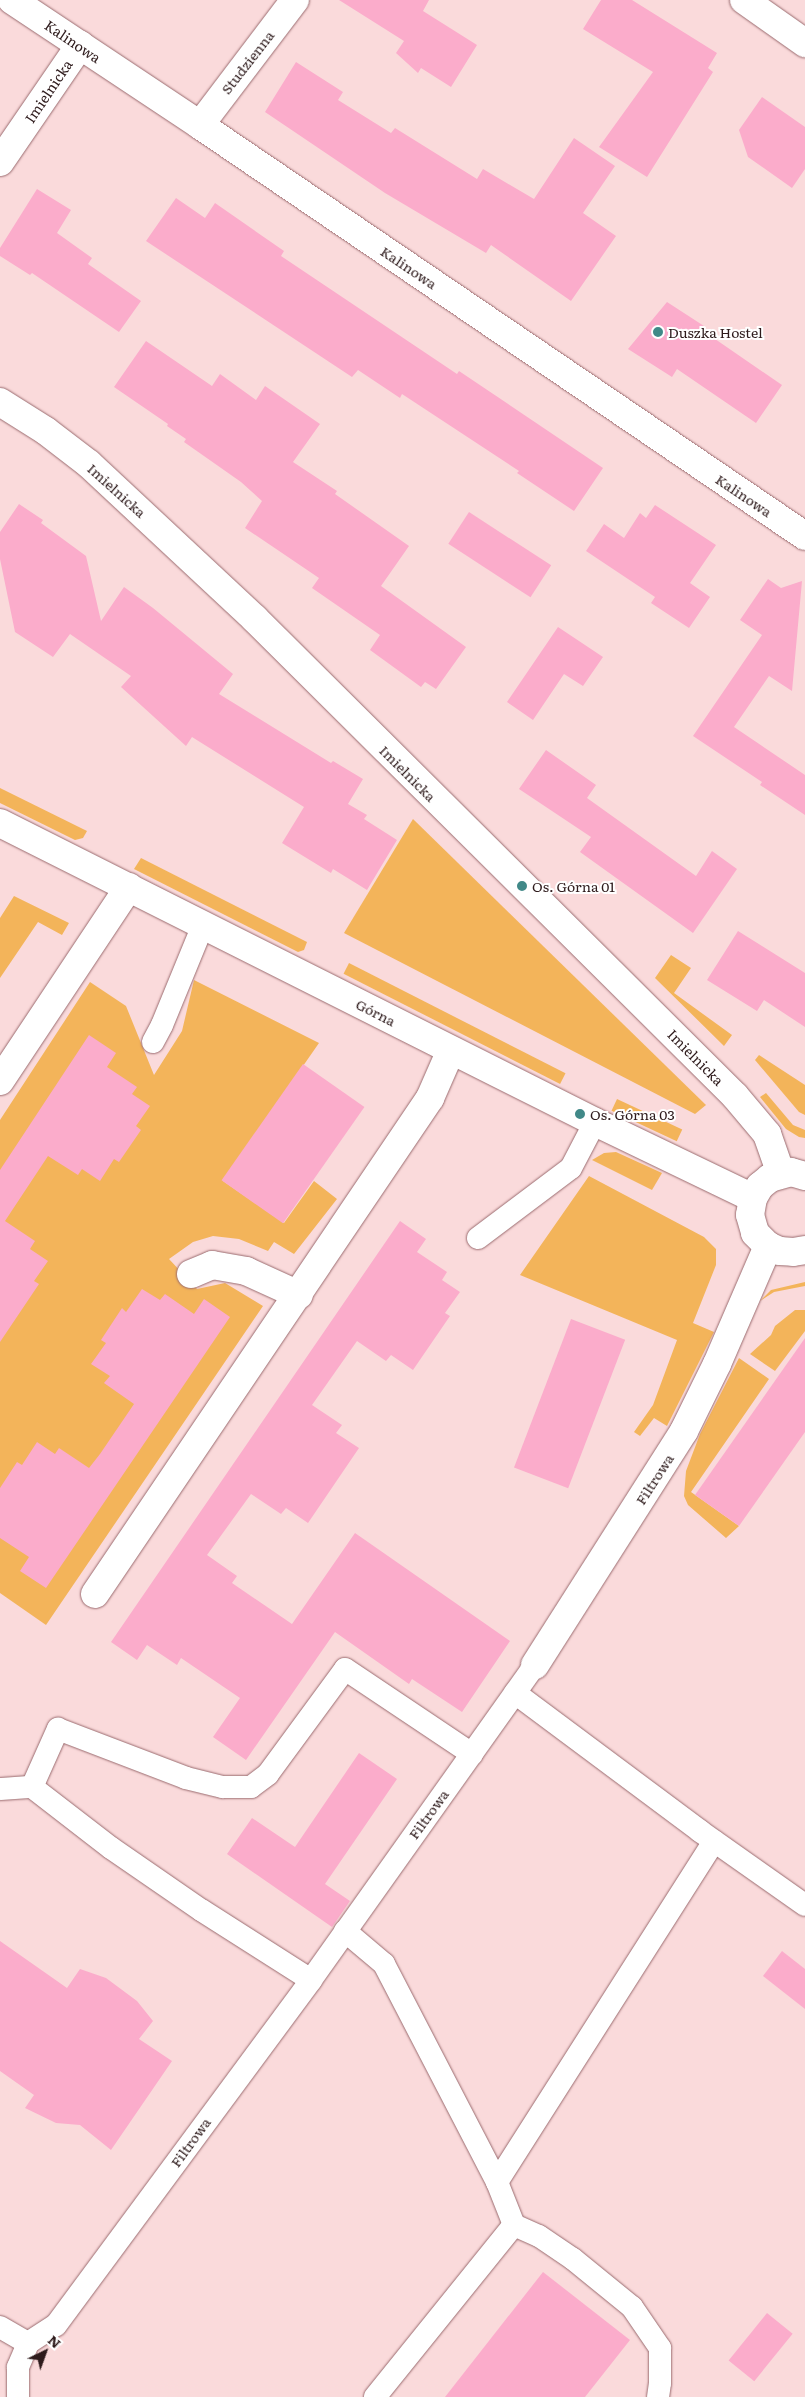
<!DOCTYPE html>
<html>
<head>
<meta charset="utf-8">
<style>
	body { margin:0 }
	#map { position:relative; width:805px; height:2397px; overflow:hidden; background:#fadadb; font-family:Literata,serif }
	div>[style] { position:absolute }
	.green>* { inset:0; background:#f3b45a; transform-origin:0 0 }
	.building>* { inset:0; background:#fbaccb; transform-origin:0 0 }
	.roads { filter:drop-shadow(0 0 1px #9a6b6f) drop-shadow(0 0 1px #9a6b6f) }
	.lane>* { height:22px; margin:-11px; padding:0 11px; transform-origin:11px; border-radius:11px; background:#fff }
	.street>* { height:28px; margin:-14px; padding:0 14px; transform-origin:14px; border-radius:14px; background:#fff }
	.dots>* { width:14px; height:14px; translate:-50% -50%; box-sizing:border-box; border:2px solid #fff; border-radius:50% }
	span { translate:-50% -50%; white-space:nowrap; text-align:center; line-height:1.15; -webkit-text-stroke:4px #fff; paint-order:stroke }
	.street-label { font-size:14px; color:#2e1b1c }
	.poi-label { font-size:14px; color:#2e1b1c }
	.left { translate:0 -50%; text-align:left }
	.north { position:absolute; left:20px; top:2327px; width:50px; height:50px; -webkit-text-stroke:4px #fff; paint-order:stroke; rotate:42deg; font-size:14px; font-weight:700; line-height:20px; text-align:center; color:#2e1b1c }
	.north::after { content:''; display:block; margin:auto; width:18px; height:22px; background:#2e1b1c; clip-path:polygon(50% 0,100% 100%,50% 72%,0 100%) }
</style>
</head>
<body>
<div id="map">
	<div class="green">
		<i style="clip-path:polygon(0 788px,87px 831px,83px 838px,75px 840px,0 803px)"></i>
		<i style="clip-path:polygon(413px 819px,706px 1105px,695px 1114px,344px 933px)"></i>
		<i style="clip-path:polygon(141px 858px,307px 942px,304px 950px,298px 952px,134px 869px)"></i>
		<i style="clip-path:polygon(14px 896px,69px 923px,62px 935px,38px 922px,0 978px,0 918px)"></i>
		<i style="clip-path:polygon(671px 955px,691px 968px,674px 993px,732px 1035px,724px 1046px,655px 978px)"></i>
		<i style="left:349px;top:963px;width:243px;height:12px;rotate:27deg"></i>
		<i style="clip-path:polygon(194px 980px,319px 1043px,223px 1181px,284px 1223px,314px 1181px,337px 1199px,294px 1254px,274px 1242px,268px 1251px,239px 1239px,213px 1236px,193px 1242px,169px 1259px,197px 1289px,225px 1283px,263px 1306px,46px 1625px,0 1593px,0 1120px,90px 982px,126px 1006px,154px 1075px,182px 1031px)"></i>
		<i style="clip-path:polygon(759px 1055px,805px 1085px,805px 1115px,799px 1112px,755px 1060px)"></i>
		<i style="clip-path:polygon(766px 1093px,793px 1125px,805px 1130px,805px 1138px,799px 1137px,786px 1129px,760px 1097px)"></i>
		<i style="left:617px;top:1099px;width:72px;height:13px;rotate:25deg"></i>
		<i style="clip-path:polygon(616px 1152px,662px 1173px,652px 1190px,592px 1160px,604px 1153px)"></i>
		<i style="clip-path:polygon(589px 1176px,704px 1237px,716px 1249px,716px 1265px,693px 1323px,714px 1332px,667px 1426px,654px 1418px,640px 1436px,634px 1432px,653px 1405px,677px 1340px,520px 1275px)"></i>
		<i style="clip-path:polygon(805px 1282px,805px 1286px,774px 1292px,760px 1301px,771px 1290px)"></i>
		<i style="clip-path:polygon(795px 1310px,805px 1310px,805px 1331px,775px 1371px,750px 1354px,771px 1335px,775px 1326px)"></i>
		<i style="clip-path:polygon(739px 1358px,769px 1379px,691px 1492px,739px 1526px,726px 1538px,688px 1505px,684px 1496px,686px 1471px,700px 1434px)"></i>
	</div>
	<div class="building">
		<i style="clip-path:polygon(339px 0,429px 0,423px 11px,477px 45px,451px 87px,421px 68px,418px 73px,396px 53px,404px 41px)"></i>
		<i style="clip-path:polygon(601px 0,632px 0,717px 53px,708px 68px,713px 72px,647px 177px,599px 147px,653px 72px,583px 29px)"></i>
		<i style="clip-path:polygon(296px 62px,343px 92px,338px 100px,391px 133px,395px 128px,477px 179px,483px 169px,534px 199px,574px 138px,615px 166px,583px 213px,616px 236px,571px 301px,491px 245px,486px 253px,385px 193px,265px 112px)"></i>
		<i style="clip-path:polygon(762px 97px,805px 127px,805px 169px,792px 188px,748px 157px,739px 130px)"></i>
		<i style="clip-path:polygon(37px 189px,71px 210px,57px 233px,92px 258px,88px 264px,141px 301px,119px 332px,32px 273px,30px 275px,0 256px,0 248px)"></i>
		<i style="clip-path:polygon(176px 198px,205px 218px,215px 203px,284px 251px,281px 256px,457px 374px,459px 371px,603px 468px,574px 511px,517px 473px,519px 471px,402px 394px,400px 398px,358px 370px,352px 377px,146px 241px)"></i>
		<i style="clip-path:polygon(667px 302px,704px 326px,702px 330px,782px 385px,756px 423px,677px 369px,672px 377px,628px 349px)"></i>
		<i style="clip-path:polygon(146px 341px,212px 386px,220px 374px,256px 400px,265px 386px,320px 424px,293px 462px,337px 491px,335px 494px,409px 546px,381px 586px,466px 647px,436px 689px,425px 682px,421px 687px,370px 650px,380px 635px,312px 588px,319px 578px,245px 528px,262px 501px,241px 482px,184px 442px,186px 439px,167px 426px,168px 424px,114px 387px)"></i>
		<i style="clip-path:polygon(19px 504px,43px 520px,41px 523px,86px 556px,101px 621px,124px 587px,153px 608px,233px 674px,219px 694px,331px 763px,333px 761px,363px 779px,348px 804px,367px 815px,364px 819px,397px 840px,367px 890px,333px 869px,331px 873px,282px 843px,304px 807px,192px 737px,186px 746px,121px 687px,131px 676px,70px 634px,53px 657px,15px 632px,0 559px,0 532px)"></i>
		<i style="clip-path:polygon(655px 505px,716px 545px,690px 583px,710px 597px,689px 628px,651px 603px,655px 597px,586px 551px,604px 524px,624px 538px,640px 513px,646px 518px)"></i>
		<i style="left:469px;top:512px;width:98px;height:38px;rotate:33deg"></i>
		<i style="clip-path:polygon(768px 579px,781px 588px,802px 581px,792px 691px,769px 676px,734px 727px,805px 775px,805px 815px,760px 785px,762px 782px,693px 736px,762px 635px,740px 620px)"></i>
		<i style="clip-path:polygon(558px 627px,603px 657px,583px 686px,564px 674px,533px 720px,507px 702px)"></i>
		<i style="clip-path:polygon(546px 750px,596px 785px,587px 798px,696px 876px,712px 851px,737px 869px,693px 933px,580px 852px,591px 837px,519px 789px)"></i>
		<i style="clip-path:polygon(738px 931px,805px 973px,805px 1027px,764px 1000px,757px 1011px,707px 980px)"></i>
		<i style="clip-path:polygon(89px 1035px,116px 1053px,107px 1067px,137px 1087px,132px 1094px,150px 1106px,136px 1126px,141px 1130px,119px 1162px,114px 1159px,100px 1181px,82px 1169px,78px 1175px,48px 1156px,5px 1221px,35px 1241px,30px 1249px,48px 1261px,34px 1281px,39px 1284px,0 1342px,0 1170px)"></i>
		<i style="left:303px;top:1064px;width:75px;height:142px;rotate:35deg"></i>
		<i style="clip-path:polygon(400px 1221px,426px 1239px,417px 1252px,447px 1272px,442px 1280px,460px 1292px,445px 1313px,450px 1316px,413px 1370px,391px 1355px,386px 1361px,357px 1341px,312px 1405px,342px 1425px,336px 1433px,359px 1448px,308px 1523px,286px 1508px,281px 1514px,251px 1494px,207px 1555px,237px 1576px,232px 1583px,292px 1624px,355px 1533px,510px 1641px,462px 1712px,412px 1679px,409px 1684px,335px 1632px,246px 1760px,213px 1737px,240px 1698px,181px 1658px,177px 1665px,147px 1645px,137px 1660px,111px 1642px)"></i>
		<i style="clip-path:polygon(142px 1289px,160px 1300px,165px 1294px,194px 1314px,204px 1299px,230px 1317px,46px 1588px,20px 1571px,29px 1557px,0 1538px,0 1488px,17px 1462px,22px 1465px,37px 1442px,55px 1454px,59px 1448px,89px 1468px,100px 1454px,134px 1404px,104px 1383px,110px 1376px,91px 1364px,106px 1343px,101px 1340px,122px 1308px,126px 1312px)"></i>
		<i style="left:571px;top:1319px;width:58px;height:159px;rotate:21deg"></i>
		<i style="clip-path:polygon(805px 1338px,805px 1432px,739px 1526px,695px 1495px)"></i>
		<i style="clip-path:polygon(359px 1753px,397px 1779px,325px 1884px,350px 1901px,332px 1927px,227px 1854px,252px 1818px,295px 1847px)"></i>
		<i style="clip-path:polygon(0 1941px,67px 1988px,80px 1969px,106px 1978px,137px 2001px,153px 2021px,139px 2039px,172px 2061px,111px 2150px,80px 2125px,56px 2123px,25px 2108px,34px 2095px,0 2071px)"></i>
		<i style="clip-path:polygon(782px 1951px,805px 1969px,805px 2009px,763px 1976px)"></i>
		<i style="clip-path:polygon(543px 2272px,630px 2340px,585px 2397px,445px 2397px)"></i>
		<i style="left:767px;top:2313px;width:33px;height:61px;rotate:39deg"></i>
	</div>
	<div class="roads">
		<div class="lane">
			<i style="left:153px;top:1042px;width:19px;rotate:-62deg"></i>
			<i style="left:162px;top:1025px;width:108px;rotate:-67.7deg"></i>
			<i style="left:478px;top:1238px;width:116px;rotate:-37deg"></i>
			<i style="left:571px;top:1168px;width:52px;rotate:-62.4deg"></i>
			<i style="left:515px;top:1693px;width:231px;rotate:36.7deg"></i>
			<i style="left:700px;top:1831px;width:128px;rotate:35.2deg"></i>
			<i style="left:0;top:1789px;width:32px;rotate:-4deg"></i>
			<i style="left:345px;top:1931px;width:51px;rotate:40.2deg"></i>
			<i style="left:384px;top:1964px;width:246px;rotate:62.6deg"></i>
			<i style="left:497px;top:2182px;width:46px;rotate:68.4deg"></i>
			<i style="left:514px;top:2225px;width:27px;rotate:24deg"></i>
			<i style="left:539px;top:2236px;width:41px;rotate:34.1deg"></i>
			<i style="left:573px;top:2259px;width:76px;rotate:39.1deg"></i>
			<i style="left:632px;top:2307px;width:50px;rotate:55.7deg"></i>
			<i style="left:660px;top:2348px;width:35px;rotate:90deg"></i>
			<i style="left:660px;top:2383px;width:14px;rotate:98deg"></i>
			<i style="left:311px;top:1980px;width:130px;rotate:-147.5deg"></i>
			<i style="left:201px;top:1910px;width:109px;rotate:-145.4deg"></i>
			<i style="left:111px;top:1848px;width:100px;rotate:-142.3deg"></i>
			<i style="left:32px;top:1787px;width:64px;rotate:-65.9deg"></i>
			<i style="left:58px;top:1729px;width:137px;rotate:20.9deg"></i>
			<i style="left:186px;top:1778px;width:38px;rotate:14deg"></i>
			<i style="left:223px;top:1787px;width:28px"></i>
			<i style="left:251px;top:1787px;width:21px;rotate:-37deg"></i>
			<i style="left:268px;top:1774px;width:130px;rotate:-53.7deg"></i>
			<i style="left:345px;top:1669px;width:153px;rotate:33.8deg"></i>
			<i style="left:497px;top:2182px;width:404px;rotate:-57.5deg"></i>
			<i style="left:0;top:2327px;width:32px;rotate:30deg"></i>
			<i style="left:28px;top:2343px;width:33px;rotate:-33deg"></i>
			<i style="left:56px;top:2325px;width:429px;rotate:-53.5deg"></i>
			<i style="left:311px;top:1980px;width:387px;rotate:-54.6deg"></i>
			<i style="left:18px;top:2397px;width:30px;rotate:-90deg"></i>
			<i style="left:18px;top:2367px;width:26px;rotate:-67deg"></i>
			<i style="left:375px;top:2397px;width:221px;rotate:-51.1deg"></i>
		</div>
		<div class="street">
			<i style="left:12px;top:0;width:226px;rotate:33.6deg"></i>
			<i style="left:200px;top:125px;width:731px;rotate:34.19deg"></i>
			<i style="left:744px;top:0;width:75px;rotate:35.2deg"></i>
			<i style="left:200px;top:125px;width:157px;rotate:-52.8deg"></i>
			<i style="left:0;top:162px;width:142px;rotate:-55.6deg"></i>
			<i style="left:0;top:402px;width:54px;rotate:32.2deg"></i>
			<i style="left:46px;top:431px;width:54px;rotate:37.5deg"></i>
			<i style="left:89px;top:464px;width:226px;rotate:43deg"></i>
			<i style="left:254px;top:618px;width:678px;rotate:44.82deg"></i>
			<i style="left:735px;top:1096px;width:50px;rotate:49.9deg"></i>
			<i style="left:767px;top:1134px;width:42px;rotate:70.7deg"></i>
			<i style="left:0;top:823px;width:666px;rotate:26.68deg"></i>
			<i style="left:595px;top:1122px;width:175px;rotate:25.7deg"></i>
			<i style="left:0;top:1081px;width:233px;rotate:-56.4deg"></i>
			<i style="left:805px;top:1176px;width:15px;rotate:-164deg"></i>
			<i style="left:791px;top:1172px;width:22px;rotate:164deg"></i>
			<i style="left:770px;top:1178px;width:13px;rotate:141deg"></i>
			<i style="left:760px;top:1186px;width:14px;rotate:120deg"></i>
			<i style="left:753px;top:1198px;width:17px;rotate:100deg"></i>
			<i style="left:750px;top:1215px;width:19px;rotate:74deg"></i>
			<i style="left:755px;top:1233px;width:18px;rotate:45deg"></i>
			<i style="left:768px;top:1246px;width:13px;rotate:23deg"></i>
			<i style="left:780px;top:1251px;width:13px;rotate:4deg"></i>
			<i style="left:793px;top:1252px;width:12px;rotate:-9deg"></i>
			<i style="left:191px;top:1274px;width:23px;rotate:-23deg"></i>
			<i style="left:212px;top:1265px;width:35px;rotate:10deg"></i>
			<i style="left:246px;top:1271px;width:58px;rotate:24.4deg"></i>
			<i style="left:95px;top:1594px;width:599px;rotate:-55.96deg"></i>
			<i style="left:430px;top:1098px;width:52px;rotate:-66.4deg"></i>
			<i style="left:535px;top:1665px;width:277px;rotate:-57.5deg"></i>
			<i style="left:684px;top:1431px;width:75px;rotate:-63.8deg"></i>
			<i style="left:717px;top:1364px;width:129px;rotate:-66.6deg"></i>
		</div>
	</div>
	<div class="dots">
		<i style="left:658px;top:332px;background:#418988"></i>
		<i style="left:522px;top:886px;background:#418988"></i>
		<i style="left:580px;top:1114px;background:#418988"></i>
	</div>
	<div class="street-label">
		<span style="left:73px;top:41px;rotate:34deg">Kalinowa</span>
		<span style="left:247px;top:62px;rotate:-52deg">Studzienna</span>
		<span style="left:48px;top:91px;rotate:-56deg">Imielnicka</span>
		<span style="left:409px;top:267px;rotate:34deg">Kalinowa</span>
		<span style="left:117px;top:490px;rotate:42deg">Imielnicka</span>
		<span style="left:744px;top:495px;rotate:34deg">Kalinowa</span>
		<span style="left:408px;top:773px;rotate:45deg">Imielnicka</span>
		<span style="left:376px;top:1012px;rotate:27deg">Górna</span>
		<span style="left:696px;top:1057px;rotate:45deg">Imielnicka</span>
		<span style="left:654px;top:1479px;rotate:-57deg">Filtrowa</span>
		<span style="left:428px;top:1814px;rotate:-54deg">Filtrowa</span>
		<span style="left:190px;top:2142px;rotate:-54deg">Filtrowa</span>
	</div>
	<div class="poi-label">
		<span class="left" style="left:668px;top:332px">Duszka Hostel</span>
		<span class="left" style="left:532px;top:886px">Os. Górna 01</span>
		<span class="left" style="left:590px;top:1114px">Os. Górna 03</span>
	</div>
	<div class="north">N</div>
</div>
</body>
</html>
